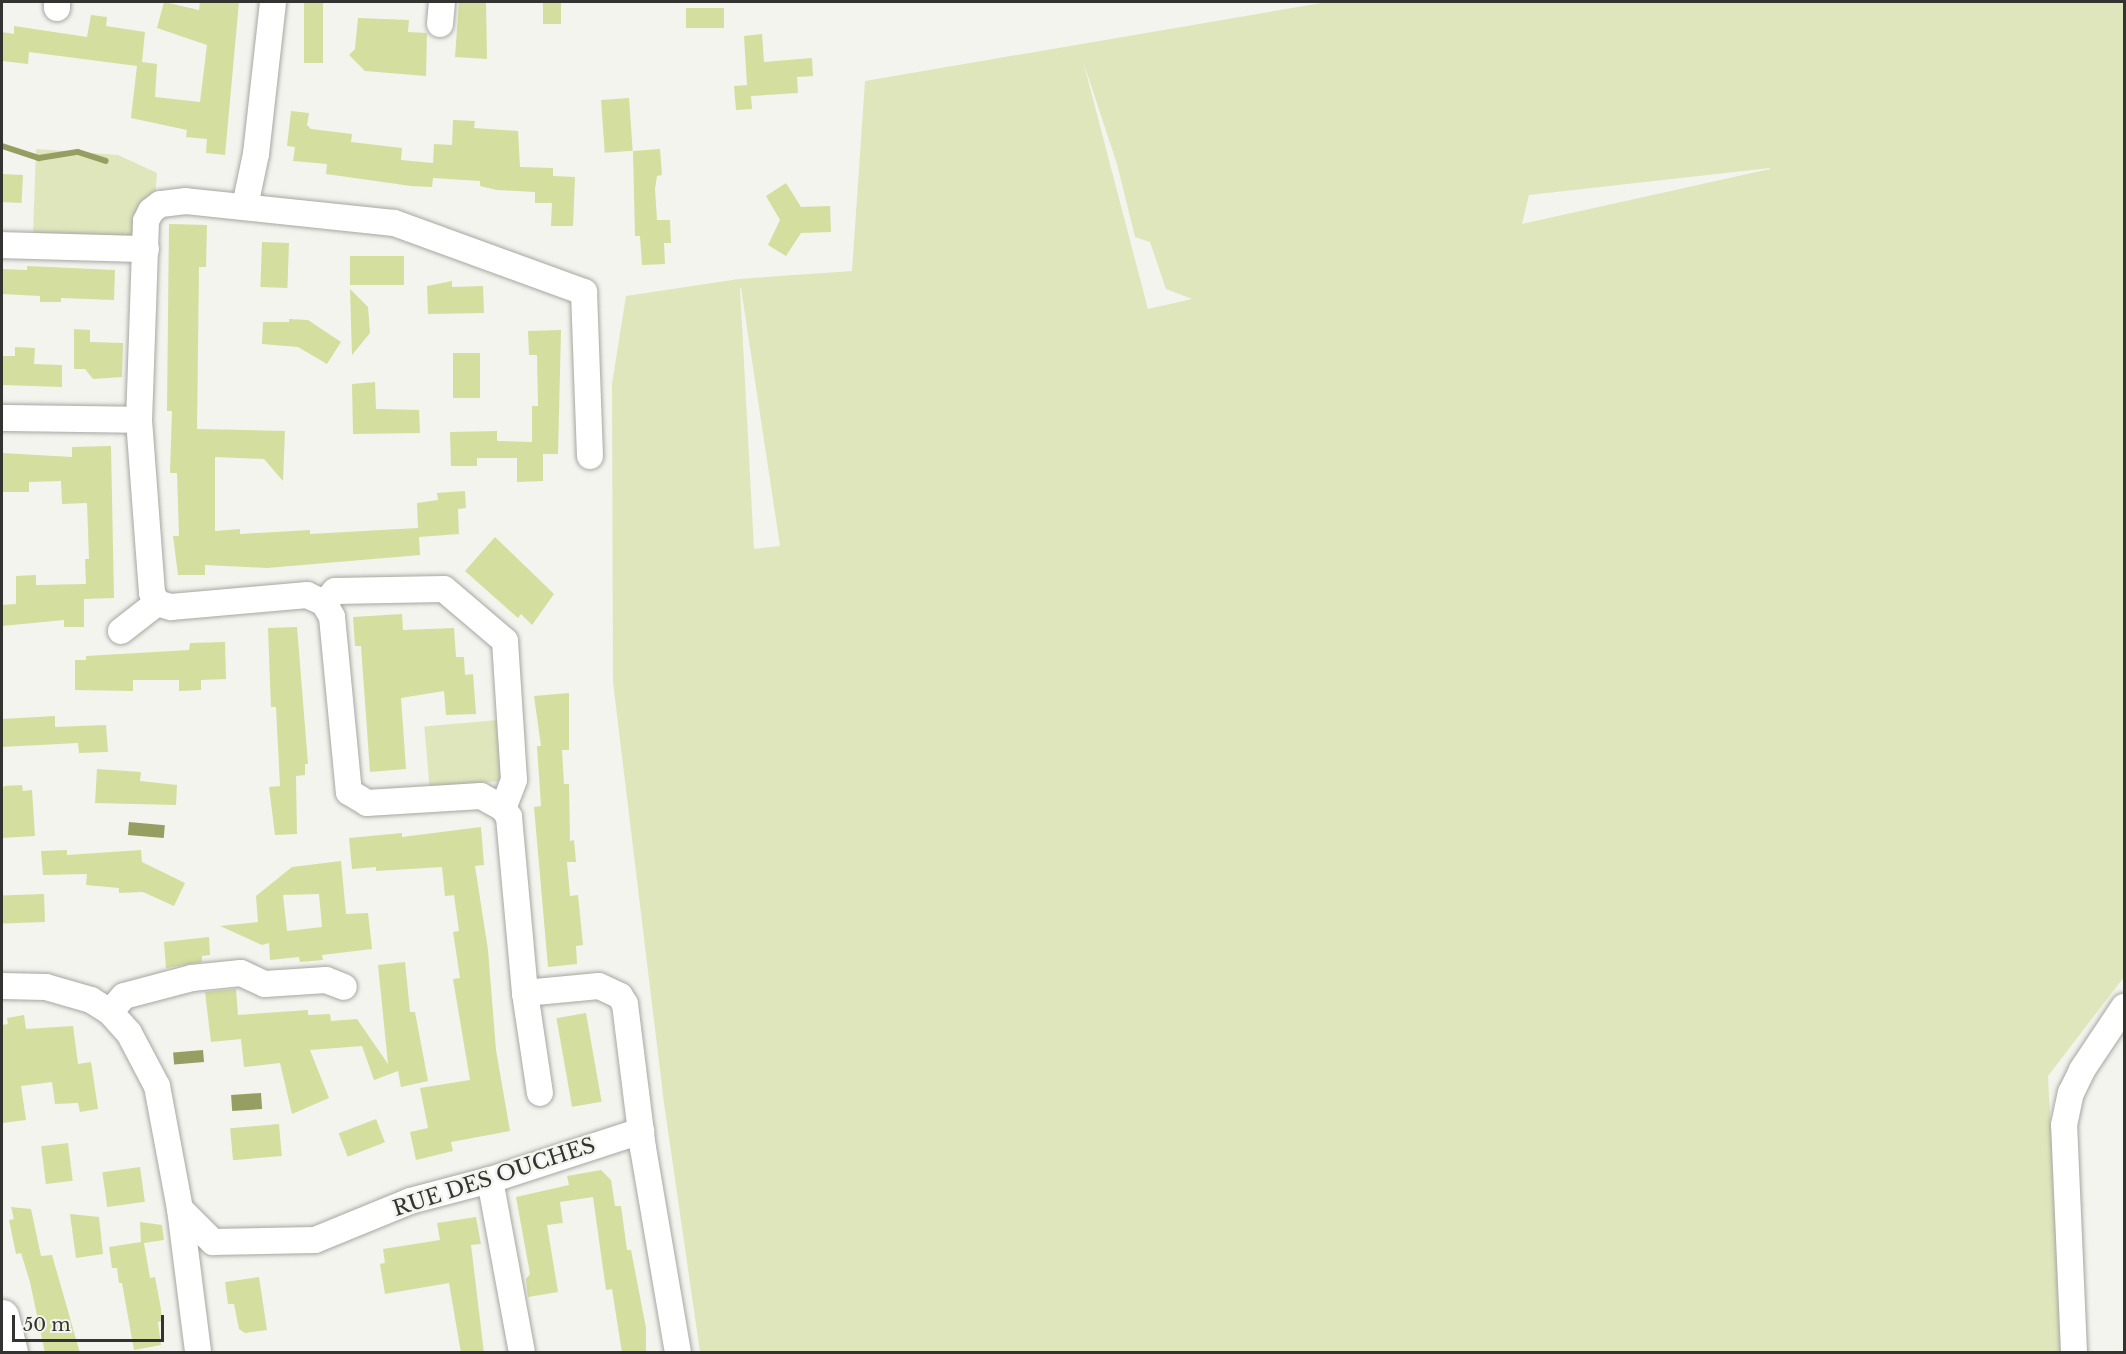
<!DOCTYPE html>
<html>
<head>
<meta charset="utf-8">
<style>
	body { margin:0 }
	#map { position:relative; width:2126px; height:1354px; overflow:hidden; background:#f3f4ee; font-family:"Libre Baskerville",serif }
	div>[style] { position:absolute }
	.green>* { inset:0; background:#dfe6bc; transform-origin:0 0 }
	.water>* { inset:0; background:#969f61; transform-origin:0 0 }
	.stream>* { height:6px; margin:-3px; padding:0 3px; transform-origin:3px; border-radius:3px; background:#969f61 }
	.building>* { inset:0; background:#d4de9e; transform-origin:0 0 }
	.roads { filter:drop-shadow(0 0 2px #a6a7a2) drop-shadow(0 0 2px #a6a7a2) }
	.minor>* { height:26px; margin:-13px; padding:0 13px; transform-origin:13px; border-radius:13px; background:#fff }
	.major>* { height:33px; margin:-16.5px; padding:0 16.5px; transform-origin:16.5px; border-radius:16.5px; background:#fff }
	span { translate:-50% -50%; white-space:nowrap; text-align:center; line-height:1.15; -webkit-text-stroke:5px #f3f4ee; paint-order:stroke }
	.street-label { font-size:21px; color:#333431 }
	.frame { position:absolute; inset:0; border:3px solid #333431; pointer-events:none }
	.scale { position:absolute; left:12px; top:1315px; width:152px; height:27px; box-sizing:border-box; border:3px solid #333431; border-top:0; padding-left:8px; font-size:18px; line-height:21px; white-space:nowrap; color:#333431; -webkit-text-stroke:4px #f3f4ee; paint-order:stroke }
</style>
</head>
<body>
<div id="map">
	<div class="green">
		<i style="clip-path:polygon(evenodd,1327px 2px,2124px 2px,2124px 977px,2048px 1076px,2062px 1352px,700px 1352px,664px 1103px,613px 682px,612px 384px,626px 296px,739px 279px,852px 271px,865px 81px,1327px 2px,1083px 61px,1117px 164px,1135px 237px,1150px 242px,1166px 289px,1192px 299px,1148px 309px,1083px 61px,1327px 2px,1770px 168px,1770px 169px,1522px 224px,1529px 195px,1770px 168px,1327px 2px,740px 288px,741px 288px,780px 546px,754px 549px,740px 288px)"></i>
		<i style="clip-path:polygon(36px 149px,118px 155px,157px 173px,155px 198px,136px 231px,120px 243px,33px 236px)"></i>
		<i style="left:498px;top:720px;width:61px;height:74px;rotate:85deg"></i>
	</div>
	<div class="water">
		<i style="left:129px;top:822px;width:36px;height:13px;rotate:5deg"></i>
		<i style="left:203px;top:1050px;width:12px;height:30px;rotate:85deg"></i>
		<i style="left:261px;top:1093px;width:16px;height:30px;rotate:86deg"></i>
	</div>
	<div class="stream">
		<i style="left:2px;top:146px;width:39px;rotate:18deg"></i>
		<i style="left:39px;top:158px;width:39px;rotate:-9deg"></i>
		<i style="left:78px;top:152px;width:29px;rotate:18deg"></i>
	</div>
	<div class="building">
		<i style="clip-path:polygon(164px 2px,199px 10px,200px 2px,239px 2px,225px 155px,206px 153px,207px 139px,186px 137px,187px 130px,131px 118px,137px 66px,29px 52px,28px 64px,2px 61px,2px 32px,14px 34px,14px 26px,87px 37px,91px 15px,107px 17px,106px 26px,145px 32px,142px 62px,157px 64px,155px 97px,200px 102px,207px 45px,157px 28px)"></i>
		<i style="left:304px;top:2px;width:19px;height:61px"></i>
		<i style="clip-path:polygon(459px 2px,486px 2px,487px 59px,455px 57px)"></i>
		<i style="left:543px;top:2px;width:18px;height:22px"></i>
		<i style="left:724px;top:8px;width:20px;height:38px;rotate:90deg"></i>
		<i style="clip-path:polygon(358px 18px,409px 20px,408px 32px,427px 33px,426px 76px,365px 71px,349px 55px,355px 49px)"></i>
		<i style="clip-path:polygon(762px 34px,764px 62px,812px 58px,813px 76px,797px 77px,798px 93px,751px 96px,752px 109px,736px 110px,734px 86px,747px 85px,744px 36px)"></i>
		<i style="left:629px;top:98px;width:53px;height:28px;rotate:86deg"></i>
		<i style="clip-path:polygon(291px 111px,309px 113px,307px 125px,311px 129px,352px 134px,351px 142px,402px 148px,401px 160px,433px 163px,434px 144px,452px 145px,453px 120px,475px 121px,474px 128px,518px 131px,520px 167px,553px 168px,553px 176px,575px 177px,573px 226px,551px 226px,552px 203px,535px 203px,535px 192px,497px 190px,480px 186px,480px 181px,433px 178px,432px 187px,411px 186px,326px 174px,327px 164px,293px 161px,295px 147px,287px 146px)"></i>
		<i style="clip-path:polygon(660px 149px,662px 175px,657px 176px,655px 189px,657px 220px,670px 220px,671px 243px,664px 243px,665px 264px,642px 265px,640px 236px,635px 236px,633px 151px)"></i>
		<i style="left:2px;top:174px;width:21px;height:28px;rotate:3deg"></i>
		<i style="clip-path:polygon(786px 183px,801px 207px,830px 206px,831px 232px,801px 233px,786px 256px,768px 245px,780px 220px,766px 196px)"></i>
		<i style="clip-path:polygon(169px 224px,207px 225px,206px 267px,199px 267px,197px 429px,285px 431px,283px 481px,264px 459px,215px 457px,215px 531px,240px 529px,240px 534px,310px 530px,310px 534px,418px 528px,417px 503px,438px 500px,437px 493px,465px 491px,466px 508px,458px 509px,459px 534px,419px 537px,420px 555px,267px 568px,205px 565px,205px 575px,178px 575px,173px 536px,179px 536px,177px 473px,170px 473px,172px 411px,167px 411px)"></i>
		<i style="left:262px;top:242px;width:27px;height:45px;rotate:2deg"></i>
		<i style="left:350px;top:256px;width:54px;height:29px"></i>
		<i style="clip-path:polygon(27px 266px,115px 270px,114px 300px,61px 298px,61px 302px,40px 302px,40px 296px,2px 294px,2px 269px,27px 270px)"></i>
		<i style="clip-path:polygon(452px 281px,452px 287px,483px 286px,484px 313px,428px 314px,427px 286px)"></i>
		<i style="clip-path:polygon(350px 289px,368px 307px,370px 333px,352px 355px)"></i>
		<i style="clip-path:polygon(289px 319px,308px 320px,341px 342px,327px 364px,298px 347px,262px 344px,263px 322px,289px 322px)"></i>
		<i style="clip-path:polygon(74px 329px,90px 330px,90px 342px,123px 343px,122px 377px,93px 379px,85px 369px,74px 369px)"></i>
		<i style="clip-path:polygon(561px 330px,558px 454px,543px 454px,543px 481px,517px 482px,517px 458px,477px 458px,477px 466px,451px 466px,450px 432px,497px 431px,497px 441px,532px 442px,532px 406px,538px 406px,537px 355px,529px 355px,528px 331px)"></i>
		<i style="clip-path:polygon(15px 347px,35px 348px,34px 364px,62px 365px,62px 387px,2px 385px,2px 356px,15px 356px)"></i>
		<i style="left:453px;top:353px;width:27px;height:45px"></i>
		<i style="clip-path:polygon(375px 382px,376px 409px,419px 410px,420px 433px,353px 434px,352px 384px)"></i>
		<i style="clip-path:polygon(111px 446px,114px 598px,84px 599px,84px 627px,64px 627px,64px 620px,2px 626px,2px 605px,16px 604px,16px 576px,36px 575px,36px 585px,86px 584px,85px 559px,89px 559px,87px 503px,62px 504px,61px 481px,29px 482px,29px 492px,2px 492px,2px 453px,72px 457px,72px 447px)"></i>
		<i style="clip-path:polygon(495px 537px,554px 594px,532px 625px,521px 614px,518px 618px,465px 571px)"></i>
		<i style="clip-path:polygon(402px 614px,403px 630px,454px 628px,456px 657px,464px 657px,465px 675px,473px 674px,476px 714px,446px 715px,444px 691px,401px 698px,406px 769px,370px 772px,361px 646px,355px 646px,353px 617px)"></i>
		<i style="clip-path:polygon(297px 627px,308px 764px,305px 764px,305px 775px,296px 776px,297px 834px,275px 835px,269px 787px,280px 786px,276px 707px,271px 707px,268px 628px)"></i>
		<i style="clip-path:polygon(225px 642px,226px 679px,201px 680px,201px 690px,179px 691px,179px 680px,133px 680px,133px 691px,75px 690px,75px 660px,86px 660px,86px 656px,189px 650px,190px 643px)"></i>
		<i style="clip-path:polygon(569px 693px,569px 750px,562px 750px,564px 784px,569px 784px,570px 841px,574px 840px,576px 862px,567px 862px,570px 896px,578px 895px,583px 945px,576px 946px,577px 964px,548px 967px,534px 807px,541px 806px,537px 746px,541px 746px,534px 696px)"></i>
		<i style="clip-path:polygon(55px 716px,55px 727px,106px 725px,108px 752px,79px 753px,78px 743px,2px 747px,2px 719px)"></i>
		<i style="clip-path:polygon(97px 769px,141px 772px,140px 781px,177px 785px,176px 805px,95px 803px)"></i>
		<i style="clip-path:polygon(22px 785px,23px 791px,32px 790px,35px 836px,2px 838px,2px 792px,4px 786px)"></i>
		<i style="clip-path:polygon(481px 827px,484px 865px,475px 866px,488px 950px,496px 1050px,510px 1131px,451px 1142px,453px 1151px,416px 1160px,410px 1132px,428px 1128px,420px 1088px,470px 1080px,453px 979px,460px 978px,453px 932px,459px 931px,454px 895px,445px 896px,442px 867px,376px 871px,376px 867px,352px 869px,349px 838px,402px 833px,402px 837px)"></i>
		<i style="clip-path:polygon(67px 850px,67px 855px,141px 850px,142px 862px,185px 883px,174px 906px,143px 892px,119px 893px,119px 888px,86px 885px,87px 874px,43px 875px,41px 851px)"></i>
		<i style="clip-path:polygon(evenodd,341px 861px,346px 914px,368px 913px,372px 949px,322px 955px,323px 960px,300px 962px,299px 957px,270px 960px,269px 943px,262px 945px,220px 926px,258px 922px,256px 896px,292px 867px,341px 861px,319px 894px,322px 927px,287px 931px,283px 895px,319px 894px)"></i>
		<i style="left:44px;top:894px;width:28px;height:42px;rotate:88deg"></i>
		<i style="clip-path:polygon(209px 937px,210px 955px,202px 956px,202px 962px,166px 968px,164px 942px)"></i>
		<i style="clip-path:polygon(405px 962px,410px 1012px,415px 1012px,428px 1081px,401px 1087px,398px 1071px,374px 1080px,362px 1046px,310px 1050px,329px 1098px,292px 1114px,280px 1063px,244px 1067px,241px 1039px,211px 1042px,205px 992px,236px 989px,238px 1015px,308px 1010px,308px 1015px,330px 1014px,331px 1021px,357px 1019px,388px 1064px,378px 965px)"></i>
		<i style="left:586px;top:1013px;width:90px;height:30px;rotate:80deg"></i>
		<i style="clip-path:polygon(24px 1015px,26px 1029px,73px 1026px,78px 1064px,91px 1062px,98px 1109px,80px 1112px,78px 1103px,55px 1104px,52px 1082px,21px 1086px,26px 1120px,2px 1123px,2px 1025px,8px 1024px,7px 1018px)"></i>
		<i style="left:376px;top:1119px;width:25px;height:40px;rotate:69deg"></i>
		<i style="left:279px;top:1124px;width:32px;height:49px;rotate:85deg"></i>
		<i style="left:68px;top:1143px;width:38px;height:27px;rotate:83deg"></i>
		<i style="left:140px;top:1167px;width:35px;height:38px;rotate:82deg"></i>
		<i style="clip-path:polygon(601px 1170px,611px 1180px,615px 1206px,621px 1206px,627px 1250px,631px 1250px,646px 1328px,646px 1353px,622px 1353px,612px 1289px,606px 1290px,593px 1197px,560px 1202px,563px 1223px,547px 1225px,558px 1292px,528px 1297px,526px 1279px,530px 1274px,516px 1197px,569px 1185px,567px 1176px)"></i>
		<i style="clip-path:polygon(11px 1207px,31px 1209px,41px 1256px,52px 1255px,80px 1353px,45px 1353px,30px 1282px,21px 1253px,16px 1254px,9px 1220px,14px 1219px)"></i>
		<i style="clip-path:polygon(70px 1214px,99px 1217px,103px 1254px,76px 1258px)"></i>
		<i style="clip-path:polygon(476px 1217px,481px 1244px,471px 1245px,484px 1353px,461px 1353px,449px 1283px,385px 1294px,380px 1264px,385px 1263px,383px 1249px,440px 1240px,437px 1223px)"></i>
		<i style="clip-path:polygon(140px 1222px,162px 1225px,164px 1240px,144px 1243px,150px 1278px,155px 1277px,161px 1309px,162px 1321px,158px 1322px,161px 1345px,134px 1350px,122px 1283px,119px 1283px,117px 1268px,112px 1268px,109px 1247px,141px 1242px)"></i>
		<i style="clip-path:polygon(259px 1277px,267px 1330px,245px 1333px,239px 1329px,234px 1304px,228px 1304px,225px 1282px)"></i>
	</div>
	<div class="roads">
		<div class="minor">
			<i style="left:57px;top:8px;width:6px;rotate:-90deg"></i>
			<i style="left:440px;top:24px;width:22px;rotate:-85deg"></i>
			<i style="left:245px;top:206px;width:53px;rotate:-78.1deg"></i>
			<i style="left:256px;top:154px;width:153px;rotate:-83.6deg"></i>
			<i style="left:2px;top:245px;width:144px;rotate:1.6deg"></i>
			<i style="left:2px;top:418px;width:137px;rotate:0.8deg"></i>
			<i style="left:590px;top:456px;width:164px;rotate:-92.1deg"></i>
			<i style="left:584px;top:292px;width:202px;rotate:-160deg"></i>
			<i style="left:394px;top:223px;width:209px;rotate:-174deg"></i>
			<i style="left:186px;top:201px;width:26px;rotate:173deg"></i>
			<i style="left:160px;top:204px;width:11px;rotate:142deg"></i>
			<i style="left:151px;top:211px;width:11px;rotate:117deg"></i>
			<i style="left:146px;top:221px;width:199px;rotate:92deg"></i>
			<i style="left:139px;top:420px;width:173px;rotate:85.7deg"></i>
			<i style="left:152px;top:593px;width:11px;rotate:63deg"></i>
			<i style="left:157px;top:603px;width:15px;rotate:16deg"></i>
			<i style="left:171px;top:607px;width:137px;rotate:-5deg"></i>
			<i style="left:307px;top:595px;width:19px;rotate:25deg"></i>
			<i style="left:324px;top:603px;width:16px;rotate:60deg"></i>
			<i style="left:332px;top:617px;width:176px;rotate:84.5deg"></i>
			<i style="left:349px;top:792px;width:21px;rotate:31deg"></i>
			<i style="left:367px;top:803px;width:114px;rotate:-3.5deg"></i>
			<i style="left:481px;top:796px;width:25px;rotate:29deg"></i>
			<i style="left:503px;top:808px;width:11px;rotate:56deg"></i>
			<i style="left:509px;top:817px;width:177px;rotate:84.8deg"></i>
			<i style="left:525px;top:993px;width:74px;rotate:-5.4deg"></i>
			<i style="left:599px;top:986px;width:23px;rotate:25deg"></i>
			<i style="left:620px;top:996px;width:9px;rotate:58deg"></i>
			<i style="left:625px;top:1004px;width:145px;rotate:82.9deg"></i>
			<i style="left:643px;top:1148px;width:207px;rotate:80.3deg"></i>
			<i style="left:324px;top:603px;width:16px;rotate:-47deg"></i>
			<i style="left:335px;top:591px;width:109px;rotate:-1.1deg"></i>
			<i style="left:444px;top:589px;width:80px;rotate:40.4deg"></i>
			<i style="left:505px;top:641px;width:139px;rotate:86.3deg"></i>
			<i style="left:514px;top:780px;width:30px;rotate:111deg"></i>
			<i style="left:121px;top:631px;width:46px;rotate:-37.9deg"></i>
			<i style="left:2px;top:986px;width:44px;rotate:1.3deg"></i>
			<i style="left:46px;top:987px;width:47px;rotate:16.1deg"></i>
			<i style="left:91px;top:1000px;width:22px;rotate:32deg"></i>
			<i style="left:110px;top:1012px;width:28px;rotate:48deg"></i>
			<i style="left:129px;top:1033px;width:60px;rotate:62.2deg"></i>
			<i style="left:157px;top:1086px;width:125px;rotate:79.4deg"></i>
			<i style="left:180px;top:1209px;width:47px;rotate:45deg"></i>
			<i style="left:213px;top:1242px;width:102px;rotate:-1.1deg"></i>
			<i style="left:315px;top:1240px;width:103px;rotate:-22.3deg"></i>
			<i style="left:410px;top:1201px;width:83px;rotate:-14.7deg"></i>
			<i style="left:490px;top:1180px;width:159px;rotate:-18deg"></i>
			<i style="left:525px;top:993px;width:101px;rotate:81.5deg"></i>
			<i style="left:110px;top:1012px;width:21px;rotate:-49deg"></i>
			<i style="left:124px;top:996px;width:70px;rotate:-14.8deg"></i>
			<i style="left:192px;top:978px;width:49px;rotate:-5.8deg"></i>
			<i style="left:241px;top:973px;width:26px;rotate:25deg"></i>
			<i style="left:265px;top:984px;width:61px;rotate:-3.8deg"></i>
			<i style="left:326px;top:980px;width:19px;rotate:21deg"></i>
			<i style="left:490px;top:1180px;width:175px;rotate:79.5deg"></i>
			<i style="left:180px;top:1209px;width:144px;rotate:82.8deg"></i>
			<i style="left:2074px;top:1352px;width:227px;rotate:-92.5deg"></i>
			<i style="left:2064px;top:1125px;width:33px;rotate:-78deg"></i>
			<i style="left:2071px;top:1093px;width:25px;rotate:-64deg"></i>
			<i style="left:2082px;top:1070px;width:76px;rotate:-56.3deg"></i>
		</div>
		<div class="major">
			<i style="left:2px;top:1316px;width:37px;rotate:76deg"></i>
		</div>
	</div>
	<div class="street-label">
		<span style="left:494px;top:1177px;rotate:-18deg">RUE DES OUCHES</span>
	</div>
	<div class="frame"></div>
	<div class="scale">50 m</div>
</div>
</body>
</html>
